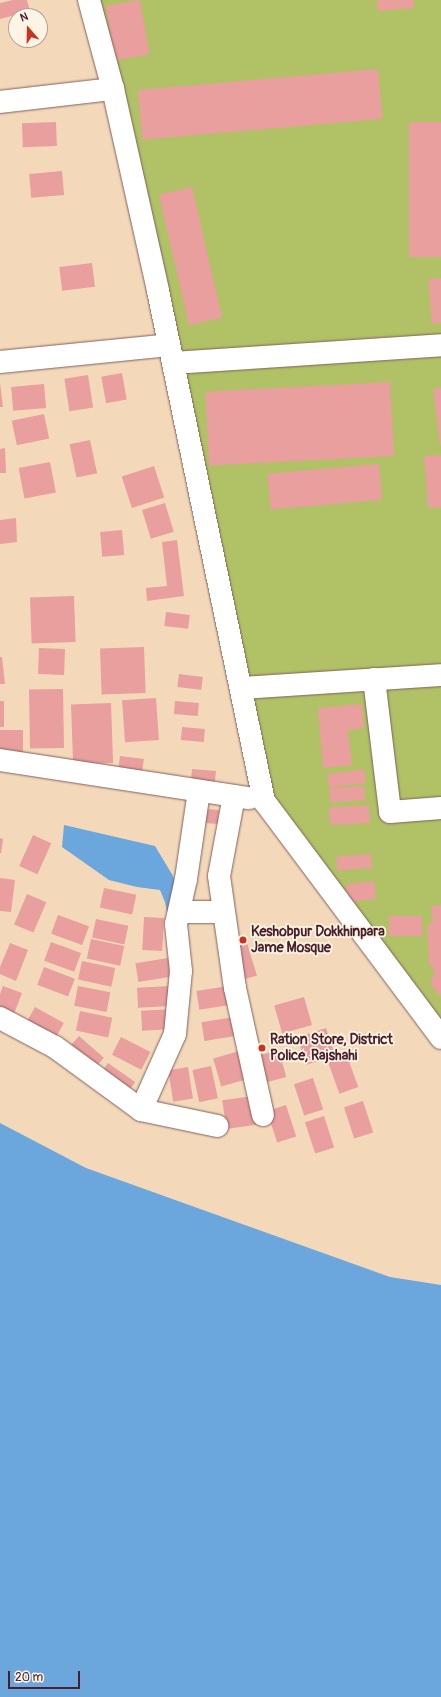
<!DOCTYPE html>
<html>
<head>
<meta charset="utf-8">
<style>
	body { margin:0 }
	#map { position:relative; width:441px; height:1697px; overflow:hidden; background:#f3d9ba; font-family:Pangolin,sans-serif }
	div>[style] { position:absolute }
	.green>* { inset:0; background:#b0c265 }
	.water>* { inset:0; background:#6ba6dc }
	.building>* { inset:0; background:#e89f9e; transform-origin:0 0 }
	.roads { filter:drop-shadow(0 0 1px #85605d) drop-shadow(0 0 1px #85605d) }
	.minor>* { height:22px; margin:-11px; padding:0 11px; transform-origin:11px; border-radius:11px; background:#fff }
	.dots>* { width:11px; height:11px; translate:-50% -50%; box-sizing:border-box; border:2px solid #fcf5e5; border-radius:50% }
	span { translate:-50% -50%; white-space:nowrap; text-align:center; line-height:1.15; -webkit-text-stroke:3.5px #fcf5e5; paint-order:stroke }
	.poi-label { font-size:14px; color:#4a1f2b; font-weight:700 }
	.left { translate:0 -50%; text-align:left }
	.north { position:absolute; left:8px; top:8px; width:40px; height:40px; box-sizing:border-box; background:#fcf5e5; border:1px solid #b59f9b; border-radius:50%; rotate:340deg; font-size:11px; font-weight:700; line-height:16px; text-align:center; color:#4a1f2b }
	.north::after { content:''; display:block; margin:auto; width:14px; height:18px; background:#c8321e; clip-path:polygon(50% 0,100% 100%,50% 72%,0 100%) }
	.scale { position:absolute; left:8px; top:1671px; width:72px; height:18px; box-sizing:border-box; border:2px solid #4a1f2b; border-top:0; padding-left:5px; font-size:12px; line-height:14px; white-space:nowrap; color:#4a1f2b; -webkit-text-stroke:3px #fcf5e5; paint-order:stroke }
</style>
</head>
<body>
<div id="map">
	<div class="green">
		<i style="clip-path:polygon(99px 0,441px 0,441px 1024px,269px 797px)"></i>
	</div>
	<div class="water">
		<i style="clip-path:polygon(64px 825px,155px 846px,173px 876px,178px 895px,170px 928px,165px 902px,160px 890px,137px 887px,109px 880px,62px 847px)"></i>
		<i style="clip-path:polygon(0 1123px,86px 1168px,390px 1277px,441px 1285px,441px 1697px,0 1697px)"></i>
	</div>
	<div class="building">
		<i style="clip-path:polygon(13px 0,27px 0,30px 11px,0 19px,0 3px)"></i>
		<i style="left:140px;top:0;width:55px;height:35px;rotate:80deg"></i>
		<i style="clip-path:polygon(377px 0,414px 0,414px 8px,378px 11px)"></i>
		<i style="left:378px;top:69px;width:50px;height:241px;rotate:85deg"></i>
		<i style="left:56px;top:122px;width:24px;height:34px;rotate:88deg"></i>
		<i style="left:409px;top:122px;width:32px;height:135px"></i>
		<i style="left:62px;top:171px;width:24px;height:33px;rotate:85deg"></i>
		<i style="left:192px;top:187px;width:134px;height:34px;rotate:77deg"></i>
		<i style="left:92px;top:263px;width:24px;height:33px;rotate:83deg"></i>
		<i style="clip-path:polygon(441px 278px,441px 323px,432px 324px,428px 279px)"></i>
		<i style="left:122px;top:373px;width:27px;height:21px;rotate:80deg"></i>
		<i style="left:88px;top:375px;width:33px;height:24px;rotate:81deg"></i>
		<i style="left:390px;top:382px;width:74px;height:185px;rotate:87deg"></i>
		<i style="clip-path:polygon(0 383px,3px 407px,0 407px)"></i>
		<i style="left:44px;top:384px;width:24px;height:33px;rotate:85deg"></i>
		<i style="clip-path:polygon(441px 388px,441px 445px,440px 445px,433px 389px)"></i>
		<i style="left:44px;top:414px;width:25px;height:33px;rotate:78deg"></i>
		<i style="left:90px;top:440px;width:34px;height:21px;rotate:78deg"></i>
		<i style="clip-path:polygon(5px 448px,6px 473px,0 473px,0 449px)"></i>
		<i style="clip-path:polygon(441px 455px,441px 507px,428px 508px,424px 456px)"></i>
		<i style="left:50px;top:462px;width:31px;height:32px;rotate:79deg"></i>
		<i style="left:379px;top:464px;width:36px;height:112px;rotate:85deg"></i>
		<i style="left:154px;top:466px;width:33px;height:34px;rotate:72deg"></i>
		<i style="left:165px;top:503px;width:30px;height:24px;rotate:73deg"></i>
		<i style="clip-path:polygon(16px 518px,17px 542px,0 544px,0 520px)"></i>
		<i style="left:122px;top:530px;width:25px;height:22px;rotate:85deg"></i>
		<i style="clip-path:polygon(177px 540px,184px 596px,147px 601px,146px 588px,167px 586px,162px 542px)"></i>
		<i style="left:74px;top:596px;width:46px;height:44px;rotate:88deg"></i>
		<i style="left:166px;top:612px;width:24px;height:14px;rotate:7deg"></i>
		<i style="left:144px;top:647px;width:46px;height:44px;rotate:88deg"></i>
		<i style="left:39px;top:648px;width:26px;height:26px;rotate:2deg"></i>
		<i style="clip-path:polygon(0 657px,2px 657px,5px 684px,0 684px)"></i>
		<i style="left:179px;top:674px;width:24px;height:13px;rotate:7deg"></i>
		<i style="left:63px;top:689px;width:59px;height:34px;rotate:89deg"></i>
		<i style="left:156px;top:698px;width:42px;height:34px;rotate:86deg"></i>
		<i style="left:0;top:701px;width:4px;height:26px"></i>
		<i style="left:175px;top:701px;width:24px;height:13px;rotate:5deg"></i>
		<i style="left:111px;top:703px;width:60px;height:40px;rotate:88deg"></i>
		<i style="clip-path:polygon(362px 704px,364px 728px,348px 730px,352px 765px,323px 768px,318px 708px)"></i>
		<i style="left:182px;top:727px;width:23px;height:13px;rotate:5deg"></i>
		<i style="left:0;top:730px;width:23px;height:25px"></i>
		<i style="left:120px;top:756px;width:24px;height:14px;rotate:7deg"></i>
		<i style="left:192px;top:769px;width:24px;height:13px;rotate:5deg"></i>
		<i style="left:364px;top:769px;width:14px;height:37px;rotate:82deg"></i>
		<i style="left:364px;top:786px;width:14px;height:35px;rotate:86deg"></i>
		<i style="left:369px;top:805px;width:18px;height:40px;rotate:87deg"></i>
		<i style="left:196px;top:808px;width:23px;height:14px;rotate:5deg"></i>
		<i style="left:33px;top:835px;width:20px;height:34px;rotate:24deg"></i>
		<i style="clip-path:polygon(0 838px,3px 839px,1px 853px,0 853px)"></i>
		<i style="left:371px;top:854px;width:14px;height:35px;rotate:86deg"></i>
		<i style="clip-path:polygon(0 878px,15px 880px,11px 912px,0 911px)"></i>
		<i style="left:374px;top:881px;width:18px;height:28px;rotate:84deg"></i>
		<i style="left:104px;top:888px;width:33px;height:20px;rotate:12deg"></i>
		<i style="left:27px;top:894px;width:21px;height:33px;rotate:23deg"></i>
		<i style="clip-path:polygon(441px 905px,441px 995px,439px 995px,430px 984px,435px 970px,429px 965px,427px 926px,433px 921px,431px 906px)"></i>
		<i style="left:58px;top:915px;width:33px;height:20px;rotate:20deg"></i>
		<i style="left:422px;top:916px;width:20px;height:33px;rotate:90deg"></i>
		<i style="left:144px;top:917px;width:20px;height:33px;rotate:3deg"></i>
		<i style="left:96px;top:919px;width:33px;height:19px;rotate:12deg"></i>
		<i style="left:91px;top:939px;width:34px;height:20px;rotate:12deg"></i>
		<i style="left:51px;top:942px;width:32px;height:20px;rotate:20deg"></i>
		<i style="clip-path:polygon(10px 943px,28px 950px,16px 981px,0 974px,0 967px)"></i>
		<i style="left:247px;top:943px;width:34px;height:20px;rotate:73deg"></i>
		<i style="left:168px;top:958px;width:19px;height:33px;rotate:81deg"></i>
		<i style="left:82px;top:961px;width:34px;height:19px;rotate:12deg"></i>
		<i style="left:44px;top:967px;width:33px;height:19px;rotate:21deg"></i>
		<i style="clip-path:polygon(3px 986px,22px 993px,10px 1024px,0 1020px,0 994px)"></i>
		<i style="left:78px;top:986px;width:33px;height:20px;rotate:11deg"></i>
		<i style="left:170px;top:986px;width:20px;height:33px;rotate:87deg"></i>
		<i style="left:228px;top:986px;width:19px;height:32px;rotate:81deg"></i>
		<i style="left:304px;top:997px;width:29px;height:31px;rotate:74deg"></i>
		<i style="left:35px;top:1007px;width:33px;height:21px;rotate:29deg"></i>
		<i style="left:174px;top:1009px;width:20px;height:33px;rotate:87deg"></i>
		<i style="left:80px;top:1011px;width:33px;height:20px;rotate:12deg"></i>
		<i style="left:234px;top:1017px;width:19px;height:33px;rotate:81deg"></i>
		<i style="left:326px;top:1028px;width:29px;height:30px;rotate:72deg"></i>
		<i style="left:79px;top:1036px;width:33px;height:20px;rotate:41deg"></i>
		<i style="left:121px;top:1037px;width:33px;height:20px;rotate:27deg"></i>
		<i style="left:243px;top:1050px;width:29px;height:31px;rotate:74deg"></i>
		<i style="left:279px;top:1050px;width:28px;height:31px;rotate:75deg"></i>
		<i style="left:347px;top:1056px;width:33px;height:20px;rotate:70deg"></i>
		<i style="left:108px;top:1063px;width:33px;height:19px;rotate:35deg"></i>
		<i style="left:211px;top:1066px;width:33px;height:19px;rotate:78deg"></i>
		<i style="left:188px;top:1067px;width:32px;height:20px;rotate:81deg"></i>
		<i style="left:313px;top:1078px;width:33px;height:20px;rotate:72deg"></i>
		<i style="left:253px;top:1096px;width:29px;height:31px;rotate:82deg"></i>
		<i style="left:363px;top:1101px;width:33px;height:20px;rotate:72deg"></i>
		<i style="left:286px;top:1105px;width:33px;height:20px;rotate:72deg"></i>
		<i style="left:324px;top:1116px;width:33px;height:20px;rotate:72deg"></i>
	</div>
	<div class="roads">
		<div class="minor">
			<i style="left:89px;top:0;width:92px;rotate:74.9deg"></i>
			<i style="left:113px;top:89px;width:207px;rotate:77.4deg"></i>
			<i style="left:158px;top:291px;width:521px;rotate:78.26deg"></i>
			<i style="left:264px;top:801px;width:296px;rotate:53.2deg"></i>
			<i style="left:0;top:102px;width:114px;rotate:-6.6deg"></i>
			<i style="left:0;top:362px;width:170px;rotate:-5.7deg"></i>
			<i style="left:173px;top:363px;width:269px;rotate:-3.8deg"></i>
			<i style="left:374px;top:679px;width:134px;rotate:83.1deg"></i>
			<i style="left:390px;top:812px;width:51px;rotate:-4.5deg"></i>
			<i style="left:241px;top:688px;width:200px;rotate:-3.7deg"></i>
			<i style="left:0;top:760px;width:252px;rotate:8.7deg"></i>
			<i style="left:234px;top:796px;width:81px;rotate:100.6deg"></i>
			<i style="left:219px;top:876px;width:113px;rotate:81.9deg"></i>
			<i style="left:235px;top:988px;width:130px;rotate:77.6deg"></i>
			<i style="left:179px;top:912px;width:44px"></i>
			<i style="left:0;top:1018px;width:62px;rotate:27.8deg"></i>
			<i style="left:55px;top:1047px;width:107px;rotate:36.2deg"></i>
			<i style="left:141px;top:1110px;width:78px;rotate:11.9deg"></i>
			<i style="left:141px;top:1110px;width:83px;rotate:-65.9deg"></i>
			<i style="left:175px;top:1034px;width:63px;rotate:-84.6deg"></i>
			<i style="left:181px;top:971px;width:47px;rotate:-96.1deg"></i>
			<i style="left:176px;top:924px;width:46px;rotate:-77.5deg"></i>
			<i style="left:186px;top:879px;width:89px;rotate:-81.6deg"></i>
		</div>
	</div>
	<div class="dots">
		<i style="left:243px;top:940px;background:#c8321e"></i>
		<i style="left:262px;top:1048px;background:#c8321e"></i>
	</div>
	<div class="poi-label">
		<span class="left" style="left:251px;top:940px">Keshobpur Dokkhinpara<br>Jame Mosque</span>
		<span class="left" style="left:270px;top:1048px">Ration Store, District<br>Police, Rajshahi</span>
	</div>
	<div class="north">N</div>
	<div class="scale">20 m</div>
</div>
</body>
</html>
